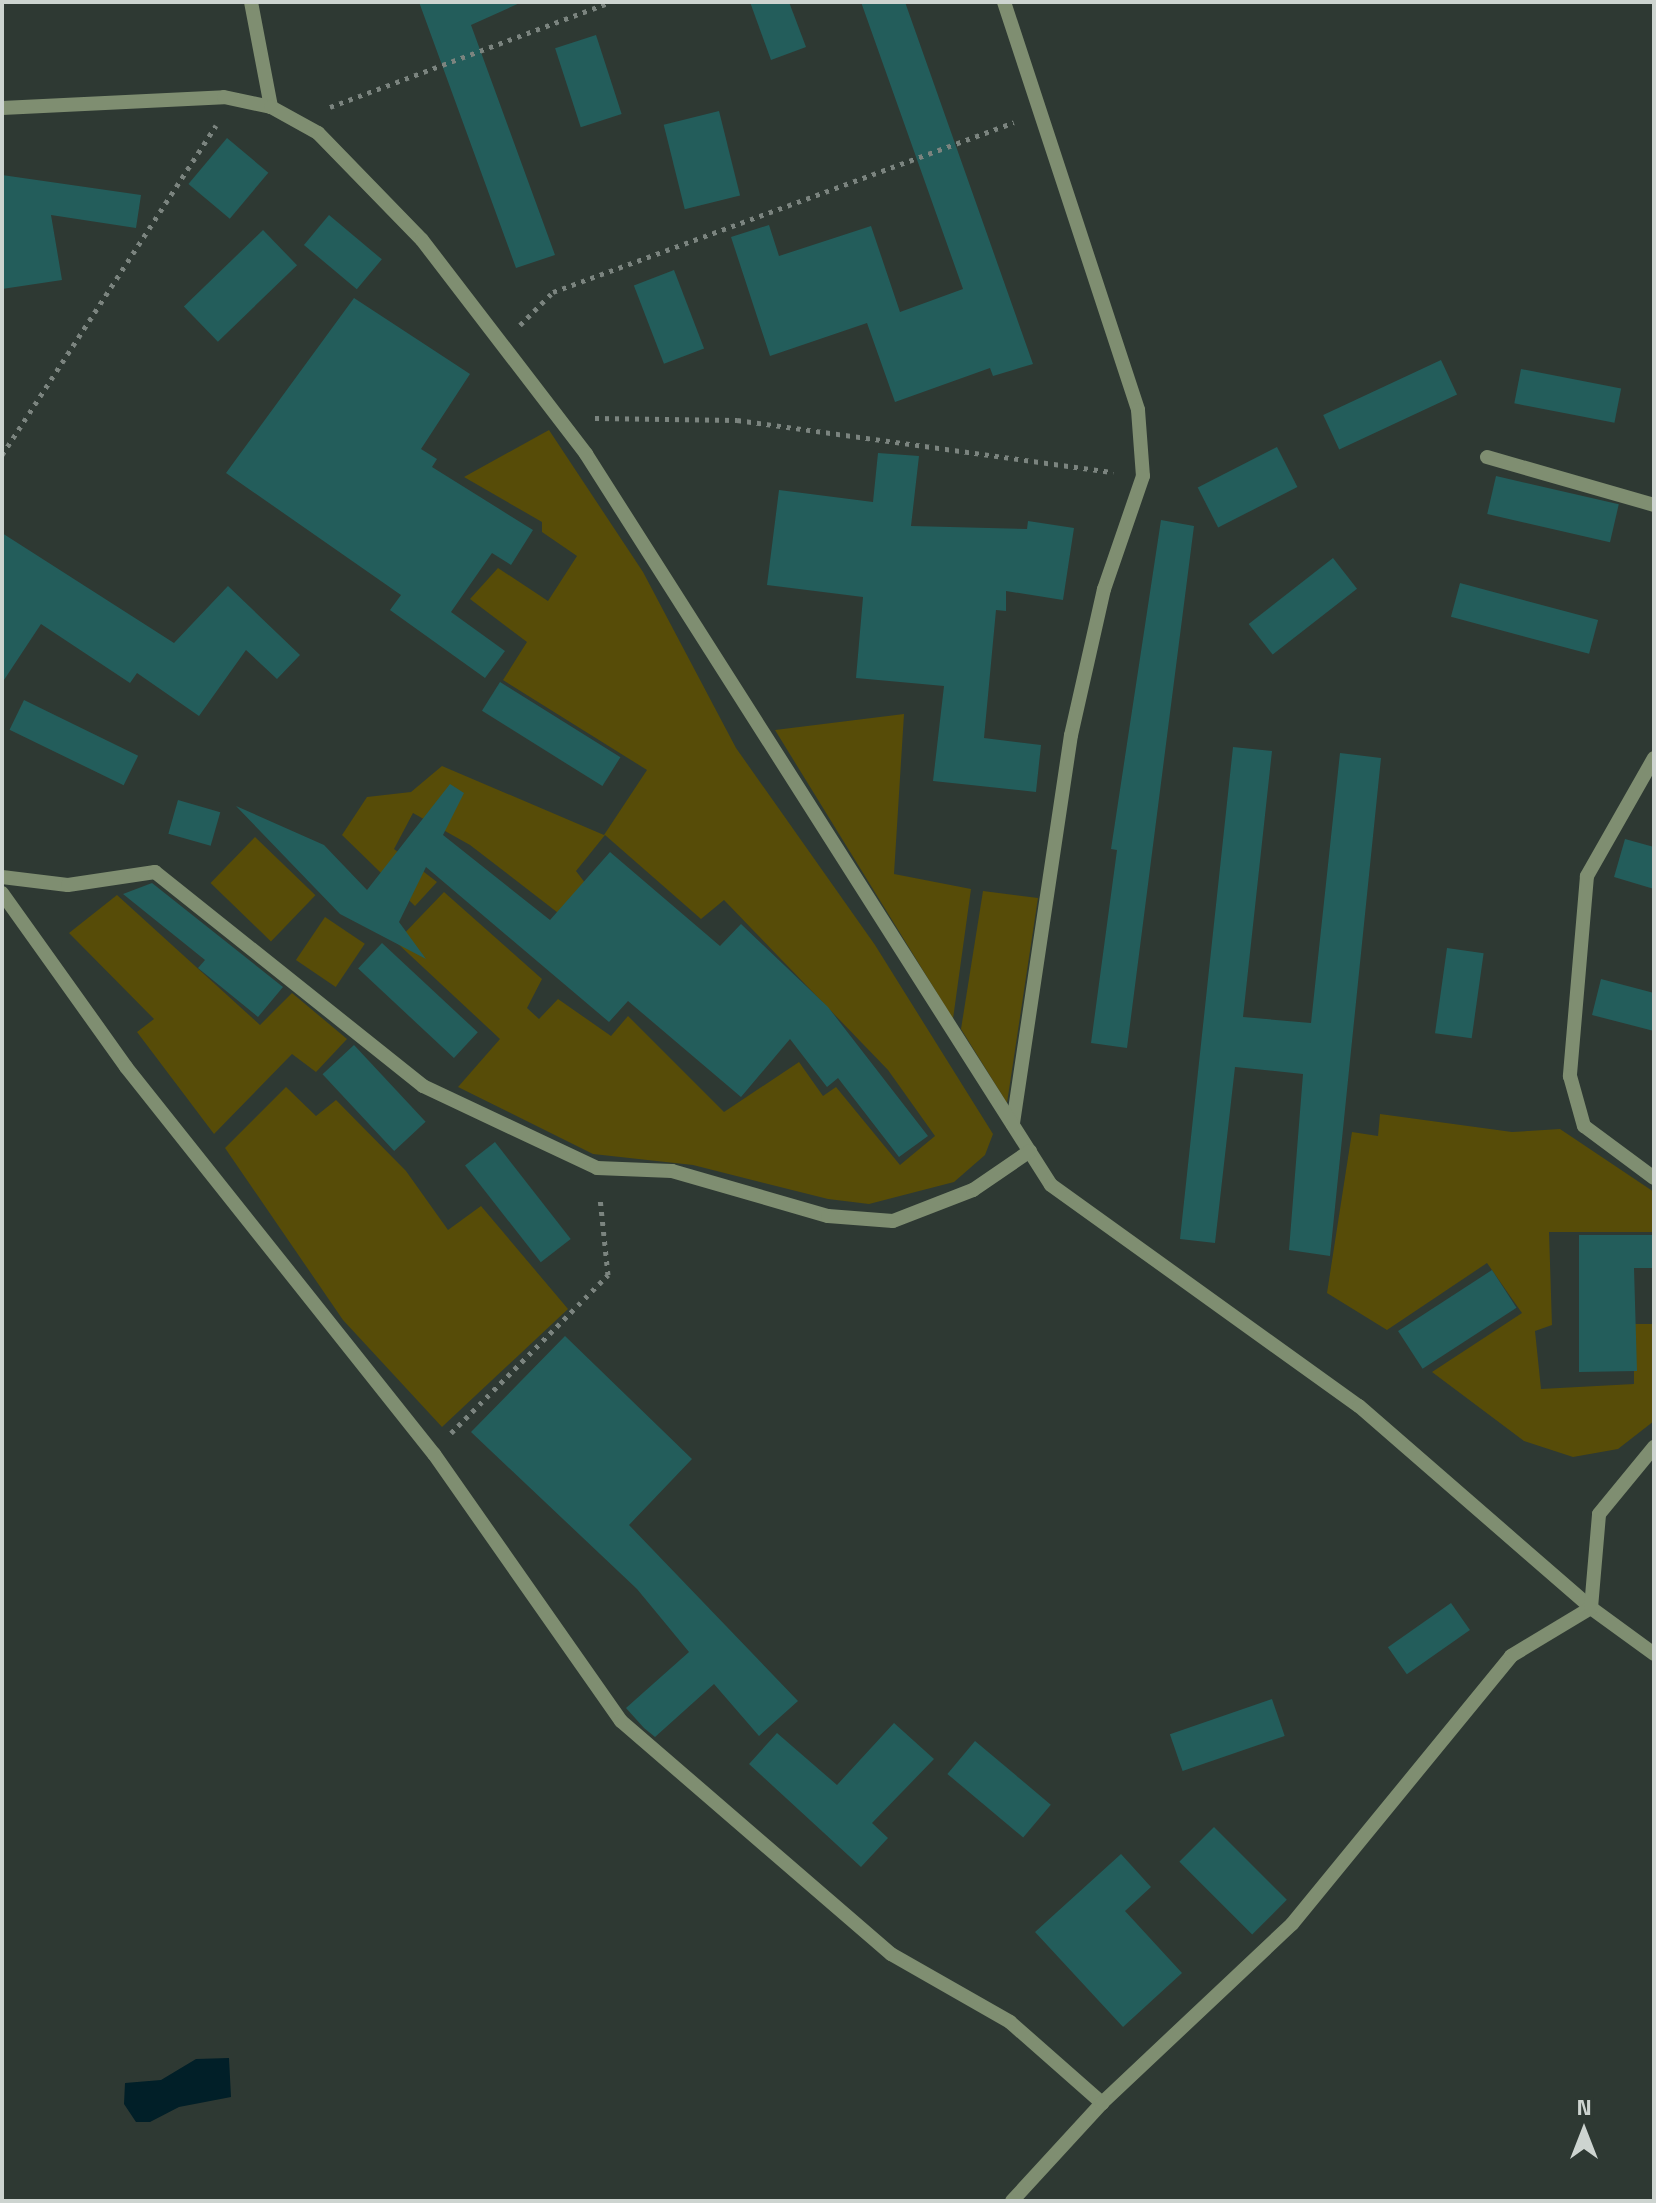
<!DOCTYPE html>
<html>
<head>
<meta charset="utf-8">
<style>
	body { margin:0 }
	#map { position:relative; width:1656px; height:2203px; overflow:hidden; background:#2e3933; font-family:"Titillium Web",sans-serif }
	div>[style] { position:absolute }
	.green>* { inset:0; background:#574c08; transform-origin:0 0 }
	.water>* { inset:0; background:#011f28 }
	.building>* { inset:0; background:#235d5b; transform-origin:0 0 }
	.path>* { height:5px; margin-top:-2.5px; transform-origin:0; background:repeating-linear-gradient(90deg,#7b847f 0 4px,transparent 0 10px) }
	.minor>* { height:14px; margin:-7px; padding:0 7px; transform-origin:7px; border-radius:7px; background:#7f8e71 }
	span { translate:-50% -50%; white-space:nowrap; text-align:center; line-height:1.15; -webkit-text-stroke:7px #2e3933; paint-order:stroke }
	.frame { position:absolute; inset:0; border:4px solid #cdd4d0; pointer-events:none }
	.north { position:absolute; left:1544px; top:2091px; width:80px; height:80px; -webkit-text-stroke:6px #2e3933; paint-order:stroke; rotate:0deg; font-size:22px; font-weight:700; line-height:32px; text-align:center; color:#cdd4d0 }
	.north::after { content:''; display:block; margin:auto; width:28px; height:36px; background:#cdd4d0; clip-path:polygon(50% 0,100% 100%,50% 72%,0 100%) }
</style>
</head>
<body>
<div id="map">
	<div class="green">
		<i style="clip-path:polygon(549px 430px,643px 572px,736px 748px,875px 945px,993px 1134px,985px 1155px,954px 1182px,869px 1204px,828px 1199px,693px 1165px,593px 1154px,458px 1087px,500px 1039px,396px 942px,444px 892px,542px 979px,527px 1008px,539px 1019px,558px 999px,611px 1036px,628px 1016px,724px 1112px,799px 1062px,823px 1096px,836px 1087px,900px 1165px,935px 1136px,888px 1070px,724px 900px,701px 919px,605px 835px,576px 871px,602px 905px,575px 926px,470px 845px,413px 813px,394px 849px,437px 882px,415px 906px,342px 835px,367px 797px,411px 792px,442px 766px,604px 835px,647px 770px,503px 680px,527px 642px,470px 599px,498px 568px,548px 601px,577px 556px,542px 532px,542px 522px,464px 477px)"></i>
		<i style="clip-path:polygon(904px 714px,894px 874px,971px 889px,953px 1019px,775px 730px)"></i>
		<i style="left:255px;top:837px;width:84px;height:64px;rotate:44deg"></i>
		<i style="clip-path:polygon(983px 891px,1038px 898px,1007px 1103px,961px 1029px)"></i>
		<i style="clip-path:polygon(117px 895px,260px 1025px,292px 993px,347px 1039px,316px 1072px,292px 1054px,214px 1134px,137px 1032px,154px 1019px,69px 933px)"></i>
		<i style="left:325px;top:917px;width:48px;height:52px;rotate:34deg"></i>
		<i style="clip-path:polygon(286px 1087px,316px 1116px,336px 1100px,406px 1171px,448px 1230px,481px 1206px,568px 1309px,442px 1427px,343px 1320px,225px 1148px)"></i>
		<i style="clip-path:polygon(1380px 1114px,1512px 1132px,1560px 1129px,1654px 1192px,1654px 1232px,1549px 1232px,1552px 1325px,1535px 1331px,1541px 1389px,1634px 1384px,1634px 1324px,1654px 1324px,1654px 1421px,1618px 1449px,1573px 1457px,1524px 1441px,1432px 1372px,1522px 1313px,1487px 1263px,1387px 1330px,1327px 1293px,1352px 1132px,1378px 1136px)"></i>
	</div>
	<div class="water">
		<i style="clip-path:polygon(229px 2058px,231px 2097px,179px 2107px,150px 2122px,136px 2122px,124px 2104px,125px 2083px,161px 2080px,196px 2059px)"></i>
	</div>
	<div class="building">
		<i style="clip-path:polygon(419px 2px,522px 2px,471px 25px,555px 255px,516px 268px)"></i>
		<i style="clip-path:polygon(750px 2px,789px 2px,806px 47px,771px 60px)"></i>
		<i style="clip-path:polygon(861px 2px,905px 2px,1033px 364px,993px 376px,990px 368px,895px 402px,867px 323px,770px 356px,731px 237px,769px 225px,779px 256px,871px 226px,900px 312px,963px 289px)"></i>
		<i style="left:596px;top:35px;width:83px;height:43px;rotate:72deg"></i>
		<i style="left:719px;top:111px;width:87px;height:57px;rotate:76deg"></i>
		<i style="left:227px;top:138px;width:54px;height:60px;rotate:40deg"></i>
		<i style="clip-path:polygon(2px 175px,141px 195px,136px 228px,51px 215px,62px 280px,2px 289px)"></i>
		<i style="left:329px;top:215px;width:69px;height:39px;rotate:40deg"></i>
		<i style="left:263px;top:230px;width:49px;height:110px;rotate:46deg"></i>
		<i style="left:674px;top:270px;width:84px;height:43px;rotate:69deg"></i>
		<i style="clip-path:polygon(354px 298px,470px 374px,421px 449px,437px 459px,432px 467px,533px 530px,511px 565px,492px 553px,451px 612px,505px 651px,485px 678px,390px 610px,401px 595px,226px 473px)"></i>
		<i style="left:1441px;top:360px;width:38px;height:130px;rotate:65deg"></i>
		<i style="left:1521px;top:369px;width:102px;height:35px;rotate:11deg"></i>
		<i style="left:1277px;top:447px;width:45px;height:89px;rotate:63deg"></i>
		<i style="clip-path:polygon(878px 453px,919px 456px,911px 526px,1027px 529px,1028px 521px,1074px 528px,1063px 600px,1006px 591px,1006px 611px,996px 610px,984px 738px,1041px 745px,1036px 792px,933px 781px,944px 686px,856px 678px,863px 597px,767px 585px,779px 490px,873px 502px)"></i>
		<i style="left:1496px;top:476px;width:126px;height:39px;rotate:13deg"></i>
		<i style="clip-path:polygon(1161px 520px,1194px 526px,1127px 1048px,1091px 1043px,1117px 850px,1111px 849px)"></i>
		<i style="clip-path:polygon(2px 533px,174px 643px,228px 586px,300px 655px,277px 679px,246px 650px,199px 716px,137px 673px,130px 683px,41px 624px,2px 683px)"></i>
		<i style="left:1333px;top:558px;width:39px;height:107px;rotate:52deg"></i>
		<i style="left:1460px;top:583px;width:143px;height:35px;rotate:15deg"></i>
		<i style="left:500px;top:682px;width:142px;height:34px;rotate:32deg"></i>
		<i style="left:24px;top:700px;width:127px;height:33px;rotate:26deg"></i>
		<i style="clip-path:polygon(1233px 747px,1272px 751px,1243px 1017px,1311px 1023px,1340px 753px,1381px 758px,1330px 1256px,1289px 1250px,1303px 1074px,1235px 1067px,1215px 1243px,1180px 1239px)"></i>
		<i style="clip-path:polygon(450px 784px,464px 793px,443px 835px,550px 920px,610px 852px,720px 946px,741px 924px,828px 1007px,928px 1136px,899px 1157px,838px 1078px,827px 1087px,790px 1039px,741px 1097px,628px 1001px,609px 1022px,426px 867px,399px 922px,426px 959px,340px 914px,236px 806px,324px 845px,367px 890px)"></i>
		<i style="left:178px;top:800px;width:44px;height:35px;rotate:16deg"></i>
		<i style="clip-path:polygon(1625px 839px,1654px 847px,1654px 889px,1614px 877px)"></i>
		<i style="clip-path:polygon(152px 883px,283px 987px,258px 1017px,198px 968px,205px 960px,123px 894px)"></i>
		<i style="left:382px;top:943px;width:131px;height:35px;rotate:43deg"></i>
		<i style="left:1447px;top:948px;width:37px;height:86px;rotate:8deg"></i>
		<i style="clip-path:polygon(1601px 979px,1654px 993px,1654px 1031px,1592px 1015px)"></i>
		<i style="left:354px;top:1045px;width:105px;height:43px;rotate:47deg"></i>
		<i style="left:495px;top:1142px;width:123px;height:38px;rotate:52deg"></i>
		<i style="clip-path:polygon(1579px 1235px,1652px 1235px,1652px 1268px,1634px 1268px,1637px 1371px,1579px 1372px)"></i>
		<i style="left:1492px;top:1270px;width:45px;height:112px;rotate:57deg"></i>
		<i style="clip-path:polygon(565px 1336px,692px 1459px,629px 1525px,798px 1701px,759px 1736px,714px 1684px,655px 1737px,644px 1728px,626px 1708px,689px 1652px,637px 1589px,471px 1432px)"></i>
		<i style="left:1451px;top:1603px;width:33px;height:77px;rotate:55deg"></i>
		<i style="left:1272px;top:1699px;width:39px;height:108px;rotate:71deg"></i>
		<i style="clip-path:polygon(894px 1723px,934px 1759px,872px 1823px,888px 1838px,861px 1867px,749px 1764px,777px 1733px,837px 1785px)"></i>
		<i style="left:975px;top:1741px;width:99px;height:43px;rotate:40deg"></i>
		<i style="left:1214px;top:1827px;width:103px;height:49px;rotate:45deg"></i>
		<i style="clip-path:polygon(1121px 1854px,1151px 1887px,1125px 1911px,1182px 1973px,1123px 2027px,1035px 1932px)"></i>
	</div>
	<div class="path">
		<i style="left:330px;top:107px;width:300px;rotate:-20.5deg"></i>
		<i style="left:520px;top:325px;width:47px;rotate:-45deg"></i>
		<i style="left:553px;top:292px;width:491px;rotate:-20.2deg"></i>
		<i style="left:595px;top:418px;width:142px;rotate:0.8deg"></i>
		<i style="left:737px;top:420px;width:380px;rotate:7.9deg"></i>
		<i style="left:2px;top:455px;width:393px;rotate:-57deg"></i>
		<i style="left:451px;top:1433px;width:223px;rotate:-45.2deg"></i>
		<i style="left:608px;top:1275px;width:78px;rotate:-95.9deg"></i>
	</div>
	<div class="minor">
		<i style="left:251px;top:2px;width:107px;rotate:79.2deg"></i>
		<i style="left:1004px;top:2px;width:429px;rotate:71.8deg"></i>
		<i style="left:1138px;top:410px;width:66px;rotate:85.7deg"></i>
		<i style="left:1143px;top:476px;width:120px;rotate:109deg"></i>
		<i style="left:1104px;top:589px;width:150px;rotate:102.7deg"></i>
		<i style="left:1071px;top:735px;width:394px;rotate:98.5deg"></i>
		<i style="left:2px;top:108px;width:222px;rotate:-2.8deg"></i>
		<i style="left:224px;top:97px;width:48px;rotate:12deg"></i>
		<i style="left:271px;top:107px;width:54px;rotate:29deg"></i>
		<i style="left:318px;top:133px;width:149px;rotate:45.8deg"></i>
		<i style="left:422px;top:240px;width:270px;rotate:52.5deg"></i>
		<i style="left:586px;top:454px;width:866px;rotate:57.54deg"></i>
		<i style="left:1051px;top:1185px;width:379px;rotate:35.7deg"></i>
		<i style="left:1359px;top:1406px;width:308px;rotate:41deg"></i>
		<i style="left:1591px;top:1608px;width:78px;rotate:36.1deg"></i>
		<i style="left:1487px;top:457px;width:174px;rotate:16deg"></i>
		<i style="left:1654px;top:758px;width:136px;rotate:119.6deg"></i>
		<i style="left:1587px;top:876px;width:201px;rotate:94.9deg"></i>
		<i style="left:1570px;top:1076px;width:52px;rotate:74.4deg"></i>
		<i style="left:1584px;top:1126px;width:87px;rotate:36.6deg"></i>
		<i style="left:2px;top:877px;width:66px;rotate:6.9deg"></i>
		<i style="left:68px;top:885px;width:88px;rotate:-8.5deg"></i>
		<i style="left:155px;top:872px;width:343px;rotate:38.6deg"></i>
		<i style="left:423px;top:1086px;width:192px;rotate:25.2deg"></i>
		<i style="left:597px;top:1168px;width:75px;rotate:2.3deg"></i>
		<i style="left:672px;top:1171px;width:162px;rotate:16.1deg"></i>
		<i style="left:828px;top:1216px;width:65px;rotate:4.4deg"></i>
		<i style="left:893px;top:1221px;width:86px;rotate:-21.2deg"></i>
		<i style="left:973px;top:1190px;width:69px;rotate:-34.4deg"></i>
		<i style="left:2px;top:893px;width:214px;rotate:54.5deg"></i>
		<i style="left:126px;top:1067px;width:495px;rotate:51.5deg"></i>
		<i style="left:434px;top:1454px;width:326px;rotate:55deg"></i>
		<i style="left:621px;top:1721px;width:357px;rotate:40.8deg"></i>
		<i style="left:891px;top:1954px;width:137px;rotate:29.7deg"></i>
		<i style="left:1010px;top:2022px;width:123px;rotate:41.4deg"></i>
		<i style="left:1012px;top:2201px;width:133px;rotate:-47.4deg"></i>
		<i style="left:1102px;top:2103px;width:261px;rotate:-43.3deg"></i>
		<i style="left:1292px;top:1924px;width:346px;rotate:-50.7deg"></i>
		<i style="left:1511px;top:1656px;width:93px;rotate:-31deg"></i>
		<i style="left:1591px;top:1608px;width:94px;rotate:-85.1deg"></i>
		<i style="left:1599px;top:1514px;width:87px;rotate:-50.6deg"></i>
	</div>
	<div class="frame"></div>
	<div class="north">N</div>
</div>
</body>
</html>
